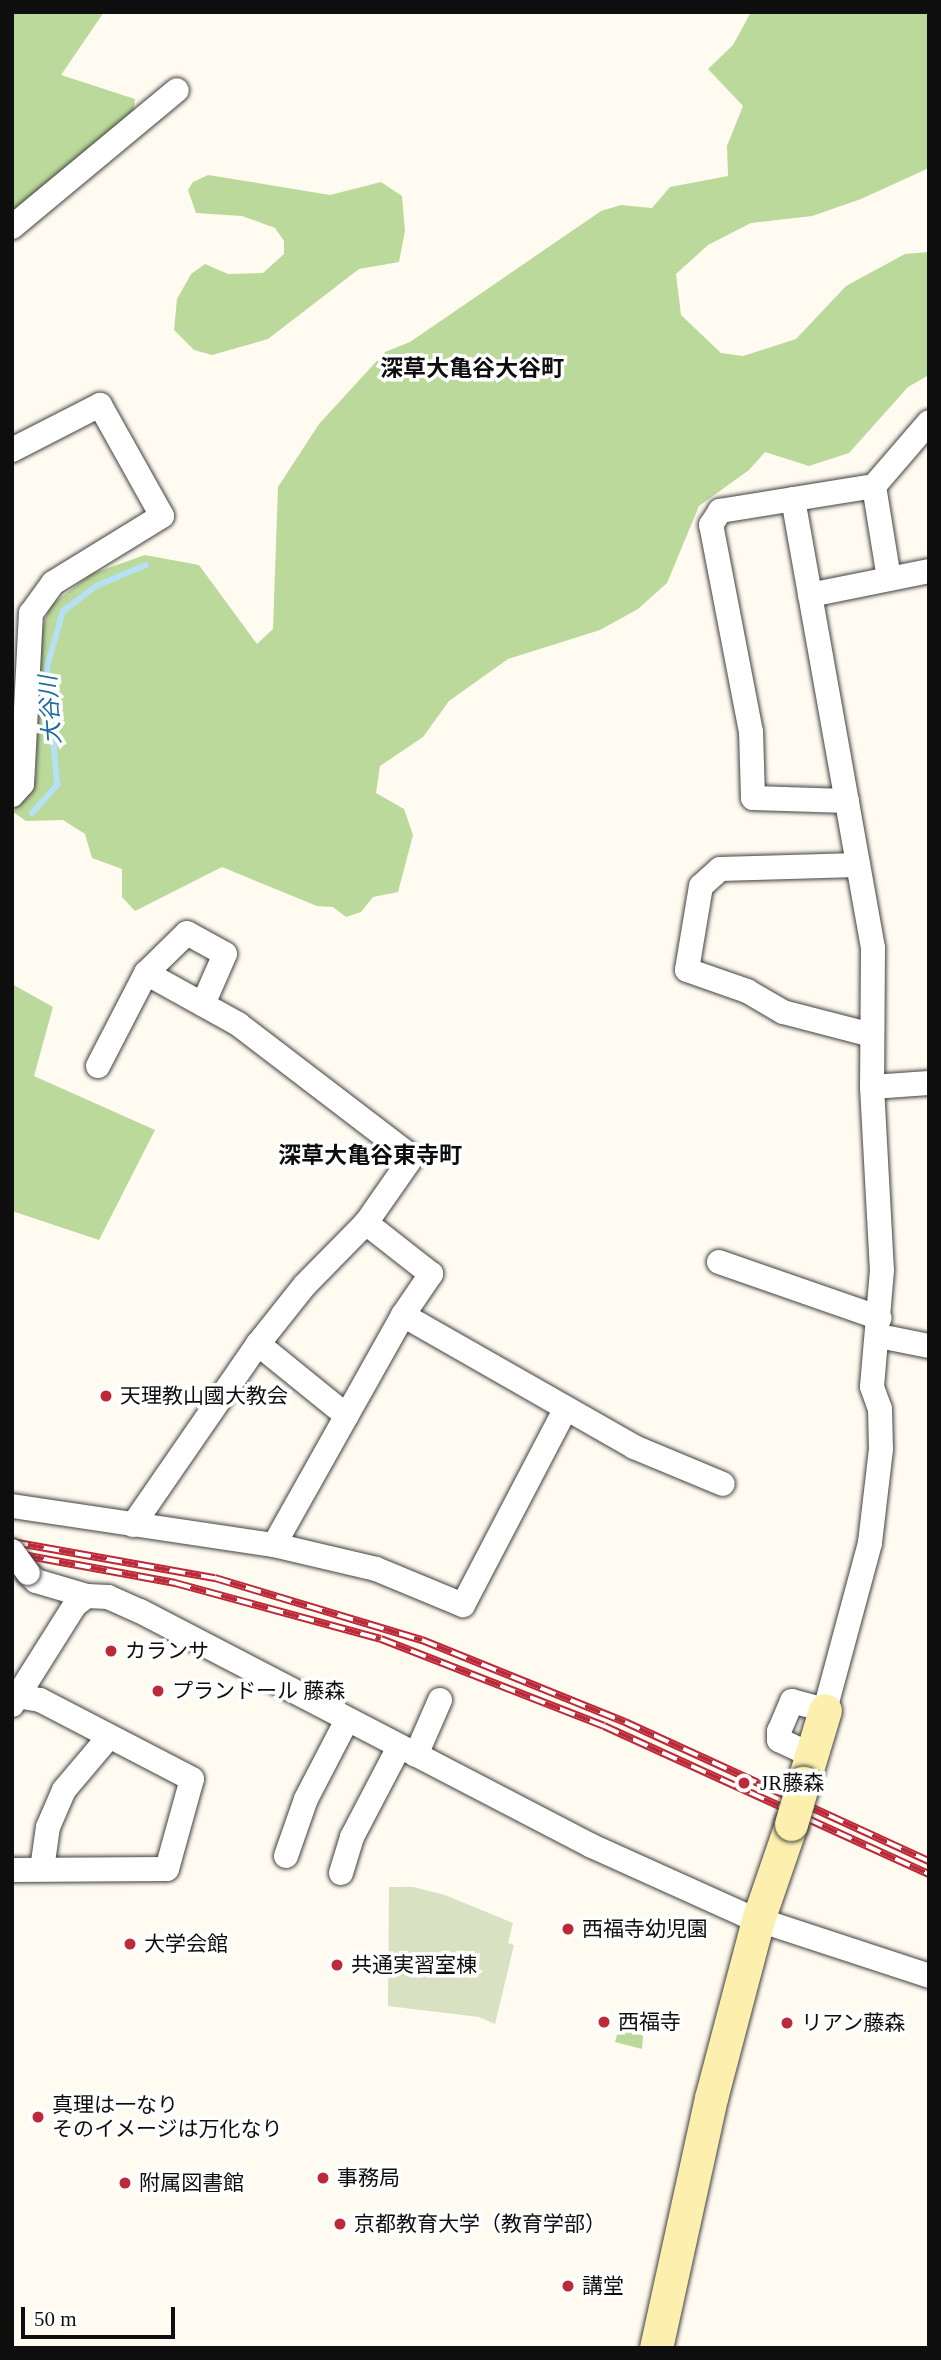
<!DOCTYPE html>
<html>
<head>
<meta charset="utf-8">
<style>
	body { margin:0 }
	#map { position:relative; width:941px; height:2360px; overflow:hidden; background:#fffbf0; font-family:"Times New Roman","Noto Sans JP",serif }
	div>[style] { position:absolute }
	.forest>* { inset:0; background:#bad99a }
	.cemetery>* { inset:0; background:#d8e1c1 }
	.stream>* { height:6px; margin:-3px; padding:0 3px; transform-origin:3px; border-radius:3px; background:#b6e1f5 }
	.roads { filter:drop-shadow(0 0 2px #414141) drop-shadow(0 0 2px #414141) }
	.street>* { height:24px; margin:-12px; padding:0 12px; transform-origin:12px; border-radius:12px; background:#fff }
	.secondary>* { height:33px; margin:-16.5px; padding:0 16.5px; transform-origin:16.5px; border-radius:16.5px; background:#fdefad }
	.rail>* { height:8px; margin-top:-4px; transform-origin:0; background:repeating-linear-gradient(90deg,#fff 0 16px,#bc2938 0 32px); box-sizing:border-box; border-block:2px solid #bc2938 }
	.bridges { filter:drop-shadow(0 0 2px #414141) drop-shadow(0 0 2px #414141) }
	.street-bridge>* { height:24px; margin:-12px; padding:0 12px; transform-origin:12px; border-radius:12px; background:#fff }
	.secondary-bridge>* { height:33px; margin:-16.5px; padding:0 16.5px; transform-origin:16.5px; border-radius:16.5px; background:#fdefad }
	.dots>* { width:19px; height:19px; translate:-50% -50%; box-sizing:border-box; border:4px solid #fff; border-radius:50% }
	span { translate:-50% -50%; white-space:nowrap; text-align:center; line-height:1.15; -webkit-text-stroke:7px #fff; paint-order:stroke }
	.poi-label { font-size:21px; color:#0e0e0e }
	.left { translate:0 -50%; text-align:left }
	.neighbourhood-label { font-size:23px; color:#0e0e0e; font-weight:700 }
	.water-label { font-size:23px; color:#1a6c9e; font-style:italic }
	.frame { position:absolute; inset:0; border:14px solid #0e0e0e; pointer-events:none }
	.scale { position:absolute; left:21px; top:2307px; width:154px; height:32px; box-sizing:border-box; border:4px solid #0e0e0e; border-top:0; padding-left:9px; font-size:21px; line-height:24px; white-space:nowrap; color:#0e0e0e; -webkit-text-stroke:5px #fff; paint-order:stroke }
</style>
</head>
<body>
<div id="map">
	<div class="forest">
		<i style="clip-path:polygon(12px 12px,104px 12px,61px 75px,135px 99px,132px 124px,12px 215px)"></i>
		<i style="clip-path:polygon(751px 12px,929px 12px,929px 168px,861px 199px,812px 216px,751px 223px,708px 245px,676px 274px,681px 315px,721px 353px,743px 356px,796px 339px,846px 286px,905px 254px,929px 252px,929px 375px,908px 387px,849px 453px,809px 466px,765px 452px,749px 470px,699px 506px,667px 583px,638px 609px,600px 630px,508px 659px,449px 701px,423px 737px,380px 766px,376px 793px,404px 809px,413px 835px,398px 892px,373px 897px,361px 912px,346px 917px,333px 907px,317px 906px,222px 867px,135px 911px,122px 897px,122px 869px,92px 858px,85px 834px,63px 820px,26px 821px,13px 812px,36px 776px,39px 638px,50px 606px,91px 574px,145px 555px,199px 565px,257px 644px,273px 629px,278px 487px,319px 424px,385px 352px,410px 342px,601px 211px,621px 205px,652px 208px,670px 187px,728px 176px,727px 146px,743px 106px,708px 69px,733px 45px)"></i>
		<i style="clip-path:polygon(208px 175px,330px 195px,381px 182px,402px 196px,405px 231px,399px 262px,359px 269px,268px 339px,212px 355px,194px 350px,174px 330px,177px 299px,191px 274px,205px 264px,228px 274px,263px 273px,284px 254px,284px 241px,275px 228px,242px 216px,196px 213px,188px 190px,193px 182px)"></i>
		<i style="clip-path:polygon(12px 984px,53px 1007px,34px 1076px,155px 1130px,99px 1240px,12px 1211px)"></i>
		<i style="clip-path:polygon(622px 2017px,643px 2036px,642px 2049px,615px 2042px)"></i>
	</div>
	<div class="cemetery">
		<i style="clip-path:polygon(389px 1887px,413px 1887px,445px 1895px,513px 1923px,508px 1943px,514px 1945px,495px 2024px,479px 2017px,388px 2006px)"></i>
	</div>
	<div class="stream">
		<i style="left:32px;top:813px;width:38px;rotate:-48deg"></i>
		<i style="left:57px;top:785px;width:118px;rotate:-94.8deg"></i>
		<i style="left:47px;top:667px;width:58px;rotate:-74.1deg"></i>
		<i style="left:63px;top:611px;width:41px;rotate:-37.1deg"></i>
		<i style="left:96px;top:586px;width:54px;rotate:-22.8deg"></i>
	</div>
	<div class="roads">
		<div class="street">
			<i style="left:12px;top:227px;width:214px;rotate:-39.7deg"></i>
			<i style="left:12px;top:450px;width:99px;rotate:-27.1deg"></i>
			<i style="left:100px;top:405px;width:127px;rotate:60.8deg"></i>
			<i style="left:162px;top:516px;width:128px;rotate:148.4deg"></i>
			<i style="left:53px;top:583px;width:37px;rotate:126deg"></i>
			<i style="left:31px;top:613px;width:171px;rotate:93deg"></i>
			<i style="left:22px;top:784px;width:15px;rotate:132deg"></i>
			<i style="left:874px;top:486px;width:94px;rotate:80.8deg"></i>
			<i style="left:793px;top:499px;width:456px;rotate:79.9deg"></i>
			<i style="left:873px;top:948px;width:139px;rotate:90.4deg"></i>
			<i style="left:872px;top:1087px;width:183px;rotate:86.9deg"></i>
			<i style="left:882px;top:1270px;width:117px;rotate:94.9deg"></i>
			<i style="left:872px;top:1387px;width:23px;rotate:70deg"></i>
			<i style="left:880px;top:1409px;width:40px;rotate:88.6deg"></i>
			<i style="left:881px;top:1449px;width:95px;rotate:96.7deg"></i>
			<i style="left:870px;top:1543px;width:173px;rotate:105.1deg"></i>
			<i style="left:825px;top:1710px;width:34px;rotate:-165deg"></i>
			<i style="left:792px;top:1701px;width:33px;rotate:113deg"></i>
			<i style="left:779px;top:1731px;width:9px;rotate:90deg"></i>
			<i style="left:779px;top:1740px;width:35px;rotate:25deg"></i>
			<i style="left:810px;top:595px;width:121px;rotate:-11.4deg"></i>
			<i style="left:847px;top:801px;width:94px;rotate:-178.2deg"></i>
			<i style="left:753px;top:798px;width:66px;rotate:-91.7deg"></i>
			<i style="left:751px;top:732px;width:211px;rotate:-100.9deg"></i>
			<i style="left:711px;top:525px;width:17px;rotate:-57deg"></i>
			<i style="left:720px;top:511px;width:156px;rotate:-9.2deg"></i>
			<i style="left:874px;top:486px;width:84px;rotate:-49.3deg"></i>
			<i style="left:858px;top:865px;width:138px;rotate:178.3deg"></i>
			<i style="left:720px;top:869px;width:25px;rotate:138deg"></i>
			<i style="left:701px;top:886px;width:85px;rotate:99.5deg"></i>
			<i style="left:687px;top:970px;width:64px;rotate:19.3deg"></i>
			<i style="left:747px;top:991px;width:42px;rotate:30.3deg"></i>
			<i style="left:783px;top:1012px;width:92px;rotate:14.5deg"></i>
			<i style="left:98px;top:1066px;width:105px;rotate:-62.7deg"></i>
			<i style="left:146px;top:973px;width:57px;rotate:-44.3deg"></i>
			<i style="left:187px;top:933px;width:43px;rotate:28.9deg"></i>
			<i style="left:225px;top:954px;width:55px;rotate:113.7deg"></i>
			<i style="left:872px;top:1087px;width:57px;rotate:-4deg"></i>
			<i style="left:719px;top:1262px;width:170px;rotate:19.2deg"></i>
			<i style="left:403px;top:1315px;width:266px;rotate:29.7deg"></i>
			<i style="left:634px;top:1447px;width:96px;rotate:22.6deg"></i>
			<i style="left:879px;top:1336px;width:51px;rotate:11.3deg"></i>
			<i style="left:258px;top:1344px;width:114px;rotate:39deg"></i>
			<i style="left:12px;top:1506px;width:265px;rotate:8.5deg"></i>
			<i style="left:274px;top:1545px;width:105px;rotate:13.2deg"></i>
			<i style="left:376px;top:1569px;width:94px;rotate:22.5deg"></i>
			<i style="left:463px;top:1605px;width:222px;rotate:-62.4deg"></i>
			<i style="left:133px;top:1525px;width:220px;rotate:-55.4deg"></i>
			<i style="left:258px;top:1344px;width:75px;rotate:-51.5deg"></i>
			<i style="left:305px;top:1285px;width:87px;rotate:-45.5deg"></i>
			<i style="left:366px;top:1223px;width:80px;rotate:-55.1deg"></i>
			<i style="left:412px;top:1157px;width:219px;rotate:-142.6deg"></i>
			<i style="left:238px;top:1024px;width:105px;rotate:-151deg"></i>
			<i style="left:274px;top:1545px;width:264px;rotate:-60.7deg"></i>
			<i style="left:403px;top:1315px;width:50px;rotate:-55.7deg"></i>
			<i style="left:431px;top:1274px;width:83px;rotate:-141.9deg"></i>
			<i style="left:28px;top:1573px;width:11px;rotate:45deg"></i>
			<i style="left:36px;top:1581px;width:53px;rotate:16.4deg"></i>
			<i style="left:87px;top:1596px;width:21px;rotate:3deg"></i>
			<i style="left:108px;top:1597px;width:35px;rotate:24deg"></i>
			<i style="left:140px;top:1611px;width:509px;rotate:27.47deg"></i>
			<i style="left:592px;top:1846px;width:170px;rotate:24.3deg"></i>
			<i style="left:747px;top:1916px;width:192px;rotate:18.2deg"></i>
			<i style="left:12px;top:1705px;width:118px;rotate:-57.8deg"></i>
			<i style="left:75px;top:1605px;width:15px;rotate:-37deg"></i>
			<i style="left:416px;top:1755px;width:60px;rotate:-66.4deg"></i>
			<i style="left:286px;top:1856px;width:60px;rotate:-70.7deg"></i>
			<i style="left:306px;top:1799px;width:89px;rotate:-62.6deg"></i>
			<i style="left:42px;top:1869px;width:42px;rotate:-81.9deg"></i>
			<i style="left:48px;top:1827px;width:40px;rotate:-66.6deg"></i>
			<i style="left:64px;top:1790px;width:70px;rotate:-49.7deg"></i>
			<i style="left:12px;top:1870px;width:155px;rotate:-0.4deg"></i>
			<i style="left:167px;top:1869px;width:93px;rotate:-74.5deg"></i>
			<i style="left:192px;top:1779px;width:171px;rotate:-152.5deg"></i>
			<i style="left:40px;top:1700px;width:22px;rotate:-170deg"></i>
			<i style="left:341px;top:1873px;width:38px;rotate:-73deg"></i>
			<i style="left:352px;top:1837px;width:102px;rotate:-62.4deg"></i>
		</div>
		<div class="secondary">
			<i style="left:803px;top:1783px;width:76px;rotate:-73.2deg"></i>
			<i style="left:656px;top:2348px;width:256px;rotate:-77.6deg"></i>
			<i style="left:711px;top:2098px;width:184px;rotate:-75.2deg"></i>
			<i style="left:758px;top:1920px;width:102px;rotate:-71deg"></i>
		</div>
	</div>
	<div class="rail">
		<i style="left:12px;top:1542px;width:206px;rotate:10.1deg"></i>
		<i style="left:215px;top:1578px;width:216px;rotate:16.7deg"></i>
		<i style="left:422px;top:1640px;width:219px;rotate:22deg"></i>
		<i style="left:625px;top:1722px;width:334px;rotate:24.6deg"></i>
		<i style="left:12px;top:1553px;width:166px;rotate:10.4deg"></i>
		<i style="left:175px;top:1583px;width:213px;rotate:15.2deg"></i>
		<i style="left:381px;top:1639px;width:239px;rotate:21.3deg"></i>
		<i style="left:604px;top:1726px;width:357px;rotate:24.5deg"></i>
	</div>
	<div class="bridges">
		<div class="street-bridge">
			<i style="left:12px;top:1551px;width:27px;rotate:54deg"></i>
		</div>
		<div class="secondary-bridge">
			<i style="left:791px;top:1824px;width:43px;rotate:-73.7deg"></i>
		</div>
	</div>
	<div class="dots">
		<i style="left:106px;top:1396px;background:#bc2938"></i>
		<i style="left:111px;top:1651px;background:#bc2938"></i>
		<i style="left:158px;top:1691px;background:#bc2938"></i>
		<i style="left:744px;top:1783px;background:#bc2938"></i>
		<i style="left:568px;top:1929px;background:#bc2938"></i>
		<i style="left:130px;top:1944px;background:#bc2938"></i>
		<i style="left:337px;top:1965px;background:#bc2938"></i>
		<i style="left:604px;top:2022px;background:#bc2938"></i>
		<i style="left:787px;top:2023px;background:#bc2938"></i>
		<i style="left:38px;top:2117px;background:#bc2938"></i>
		<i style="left:323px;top:2178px;background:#bc2938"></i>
		<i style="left:125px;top:2183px;background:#bc2938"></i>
		<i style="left:340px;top:2224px;background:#bc2938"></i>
		<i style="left:568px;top:2286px;background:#bc2938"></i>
	</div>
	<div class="poi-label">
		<span class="left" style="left:120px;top:1396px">天理教山國大教会</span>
		<span class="left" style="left:125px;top:1651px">カランサ</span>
		<span class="left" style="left:172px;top:1691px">プランドール 藤森</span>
		<span class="left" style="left:760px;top:1783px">JR藤森</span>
		<span class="left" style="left:582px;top:1929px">西福寺幼児園</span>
		<span class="left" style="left:144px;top:1944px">大学会館</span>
		<span class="left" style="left:351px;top:1965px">共通実習室棟</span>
		<span class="left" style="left:618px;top:2022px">西福寺</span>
		<span class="left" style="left:801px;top:2023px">リアン藤森</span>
		<span class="left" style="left:52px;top:2117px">真理は一なり<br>そのイメージは万化なり</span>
		<span class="left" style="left:337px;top:2178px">事務局</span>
		<span class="left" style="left:139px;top:2183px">附属図書館</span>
		<span class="left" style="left:354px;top:2224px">京都教育大学（教育学部）</span>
		<span class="left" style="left:582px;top:2286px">講堂</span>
	</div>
	<div class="neighbourhood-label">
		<span style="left:472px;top:369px">深草大亀谷大谷町</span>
		<span style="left:370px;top:1156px">深草大亀谷東寺町</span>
	</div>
	<div class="water-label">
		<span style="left:51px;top:710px;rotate:-94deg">大谷川</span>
	</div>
	<div class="frame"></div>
	<div class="scale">50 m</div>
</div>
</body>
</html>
